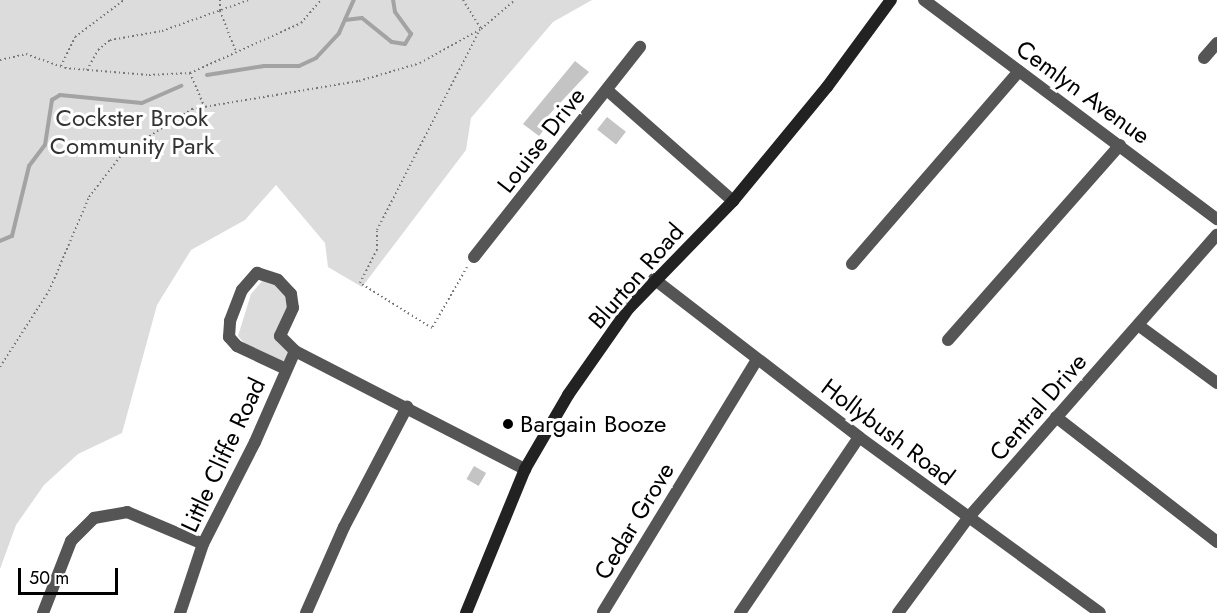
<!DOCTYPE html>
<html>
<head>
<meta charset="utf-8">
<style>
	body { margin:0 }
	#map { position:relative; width:1217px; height:613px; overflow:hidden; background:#fff; font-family:Jost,sans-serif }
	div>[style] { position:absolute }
	.green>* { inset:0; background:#dcdcdc }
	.stream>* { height:4px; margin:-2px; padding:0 2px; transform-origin:2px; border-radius:2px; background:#a3a3a3 }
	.building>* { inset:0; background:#c4c4c4; transform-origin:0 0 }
	.path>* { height:2px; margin-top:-1px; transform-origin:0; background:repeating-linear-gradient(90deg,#777 0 1.5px,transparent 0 4.5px) }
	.street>* { height:12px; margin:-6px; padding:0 6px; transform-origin:6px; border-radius:6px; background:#555 }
	.secondary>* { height:12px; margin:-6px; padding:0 6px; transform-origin:6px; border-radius:6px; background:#222 }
	.dots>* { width:16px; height:16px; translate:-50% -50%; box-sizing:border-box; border:3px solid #fff; border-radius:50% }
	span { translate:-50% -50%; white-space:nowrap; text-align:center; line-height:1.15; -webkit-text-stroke:6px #fff; paint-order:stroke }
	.street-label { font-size:24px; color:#000 }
	.park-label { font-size:24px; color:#333 }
	.poi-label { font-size:24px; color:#000 }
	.left { translate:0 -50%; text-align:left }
	.scale { position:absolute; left:18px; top:568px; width:100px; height:27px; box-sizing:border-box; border:3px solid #000; border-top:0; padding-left:8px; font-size:18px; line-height:21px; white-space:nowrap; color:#000; -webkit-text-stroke:4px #fff; paint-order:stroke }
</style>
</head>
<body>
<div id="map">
	<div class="green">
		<i style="clip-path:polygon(0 0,592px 0,553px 22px,471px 118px,466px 150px,362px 287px,328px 267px,325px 243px,276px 185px,245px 220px,191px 250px,157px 305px,122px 433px,78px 454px,44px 485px,16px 525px,0 569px)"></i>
		<i style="clip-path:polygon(263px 280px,279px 286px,291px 303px,279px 329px,290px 352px,287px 363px,244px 343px,238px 336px,251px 294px)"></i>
	</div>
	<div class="stream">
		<i style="left:345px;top:20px;width:17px;rotate:-7deg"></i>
		<i style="left:362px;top:18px;width:38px;rotate:39deg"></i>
		<i style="left:392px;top:42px;width:13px;rotate:9deg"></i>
		<i style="left:405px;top:44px;width:12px;rotate:-59deg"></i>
		<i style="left:411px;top:34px;width:27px;rotate:-126deg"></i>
		<i style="left:395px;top:12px;width:12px;rotate:-99deg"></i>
		<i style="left:207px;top:75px;width:58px;rotate:-9deg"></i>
		<i style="left:264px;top:66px;width:35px"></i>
		<i style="left:299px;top:66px;width:19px;rotate:-25deg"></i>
		<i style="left:316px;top:58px;width:34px;rotate:-47deg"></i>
		<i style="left:339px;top:33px;width:36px;rotate:-66deg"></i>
		<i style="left:0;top:241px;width:13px;rotate:-23deg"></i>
		<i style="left:12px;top:236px;width:72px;rotate:-76.3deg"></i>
		<i style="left:29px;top:166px;width:26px;rotate:-53deg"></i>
		<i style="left:45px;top:145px;width:46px;rotate:-81.2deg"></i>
		<i style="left:52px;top:100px;width:9px;rotate:-32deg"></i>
		<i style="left:60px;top:95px;width:82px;rotate:5.6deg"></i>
		<i style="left:142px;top:103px;width:43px;rotate:-23.6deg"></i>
	</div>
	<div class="building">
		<i style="clip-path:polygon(575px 61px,589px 72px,546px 118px,550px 122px,539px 136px,523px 124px)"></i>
		<i style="left:607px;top:117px;width:24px;height:16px;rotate:38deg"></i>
		<i style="left:474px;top:466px;width:14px;height:15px;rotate:30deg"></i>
	</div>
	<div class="path">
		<i style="left:220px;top:0;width:11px;rotate:90deg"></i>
		<i style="left:220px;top:11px;width:44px;rotate:68.7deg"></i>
		<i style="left:463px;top:0;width:34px;rotate:58deg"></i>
		<i style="left:0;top:60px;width:27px;rotate:-13deg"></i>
		<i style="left:26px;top:54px;width:41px;rotate:19.7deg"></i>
		<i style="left:65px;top:68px;width:84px;rotate:4.8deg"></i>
		<i style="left:149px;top:75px;width:41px;rotate:-2.8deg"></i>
		<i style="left:190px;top:73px;width:122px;rotate:-24.2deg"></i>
		<i style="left:301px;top:23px;width:30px;rotate:-49deg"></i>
		<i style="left:61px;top:66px;width:32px;rotate:-64deg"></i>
		<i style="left:75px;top:37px;width:61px;rotate:-37.1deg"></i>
		<i style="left:87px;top:70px;width:23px;rotate:-61deg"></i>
		<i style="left:98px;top:50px;width:16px;rotate:-40deg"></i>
		<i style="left:110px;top:40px;width:53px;rotate:-9.8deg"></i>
		<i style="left:162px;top:31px;width:92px;rotate:-19.6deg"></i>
		<i style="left:190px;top:73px;width:36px;rotate:67deg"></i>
		<i style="left:467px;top:267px;width:70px;rotate:119.8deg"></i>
		<i style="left:432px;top:328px;width:85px;rotate:-148deg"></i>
		<i style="left:360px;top:283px;width:37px;rotate:-63deg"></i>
		<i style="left:377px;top:250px;width:20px;rotate:-90deg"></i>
		<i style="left:377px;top:230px;width:225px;rotate:-62.8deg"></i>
		<i style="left:0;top:367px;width:90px;rotate:-57.2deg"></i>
		<i style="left:49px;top:291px;width:102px;rotate:-66.9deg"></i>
		<i style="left:89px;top:197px;width:56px;rotate:-52.3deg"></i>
		<i style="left:123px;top:153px;width:82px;rotate:-32.5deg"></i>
		<i style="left:192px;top:109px;width:169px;rotate:-9.5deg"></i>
		<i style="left:359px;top:81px;width:64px;rotate:-16.4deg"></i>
		<i style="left:420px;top:63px;width:70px;rotate:-29.1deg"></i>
		<i style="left:481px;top:29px;width:45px;rotate:-40.5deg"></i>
	</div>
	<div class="street">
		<i style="left:924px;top:0;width:366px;rotate:36.8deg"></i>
		<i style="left:1204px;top:58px;width:20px;rotate:-49deg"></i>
		<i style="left:607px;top:90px;width:168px;rotate:41.4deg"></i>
		<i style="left:474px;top:257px;width:268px;rotate:-51.7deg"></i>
		<i style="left:852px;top:264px;width:255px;rotate:-49.1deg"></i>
		<i style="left:654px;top:279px;width:259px;rotate:37.6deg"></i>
		<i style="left:859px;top:437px;width:298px;rotate:36.1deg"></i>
		<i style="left:1138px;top:325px;width:98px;rotate:36.3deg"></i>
		<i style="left:948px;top:340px;width:260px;rotate:-48.6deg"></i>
		<i style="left:295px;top:351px;width:259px;rotate:27.2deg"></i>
		<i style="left:286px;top:369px;width:54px;rotate:-154.9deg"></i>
		<i style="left:237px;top:346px;width:12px;rotate:-132deg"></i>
		<i style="left:229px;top:337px;width:16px;rotate:-86deg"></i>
		<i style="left:230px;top:321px;width:33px;rotate:-69deg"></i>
		<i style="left:242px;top:290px;width:23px;rotate:-49deg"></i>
		<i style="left:257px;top:273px;width:22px;rotate:18deg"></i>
		<i style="left:278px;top:280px;width:19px;rotate:47deg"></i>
		<i style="left:291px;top:294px;width:14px;rotate:82deg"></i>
		<i style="left:293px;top:308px;width:31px;rotate:115deg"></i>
		<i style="left:280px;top:336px;width:21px;rotate:45deg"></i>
		<i style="left:1056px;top:417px;width:204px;rotate:37.8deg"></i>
		<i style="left:603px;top:612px;width:295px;rotate:-58.6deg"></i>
		<i style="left:43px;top:613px;width:77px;rotate:-68.7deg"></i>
		<i style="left:71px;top:541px;width:33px;rotate:-45deg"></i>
		<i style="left:94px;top:518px;width:34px;rotate:-10deg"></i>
		<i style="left:127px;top:512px;width:82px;rotate:22.8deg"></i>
		<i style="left:180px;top:613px;width:73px;rotate:-71.6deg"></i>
		<i style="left:203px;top:544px;width:114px;rotate:-63deg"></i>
		<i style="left:255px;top:442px;width:99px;rotate:-66.3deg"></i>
		<i style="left:306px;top:613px;width:94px;rotate:-66.2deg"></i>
		<i style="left:344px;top:527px;width:136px;rotate:-62.3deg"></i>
		<i style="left:740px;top:613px;width:212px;rotate:-55.9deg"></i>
		<i style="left:898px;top:613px;width:118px;rotate:-53.6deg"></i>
		<i style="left:968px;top:518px;width:377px;rotate:-48.7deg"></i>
	</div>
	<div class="secondary">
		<i style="left:466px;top:613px;width:156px;rotate:-67.7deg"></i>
		<i style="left:525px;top:469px;width:86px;rotate:-59.8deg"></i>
		<i style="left:568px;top:395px;width:106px;rotate:-55deg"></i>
		<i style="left:629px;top:308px;width:149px;rotate:-45.8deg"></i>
		<i style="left:733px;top:201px;width:148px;rotate:-50.5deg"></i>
		<i style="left:827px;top:87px;width:108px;rotate:-53.7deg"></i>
	</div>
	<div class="dots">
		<i style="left:508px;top:424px;background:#000"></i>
	</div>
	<div class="street-label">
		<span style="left:1083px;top:92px;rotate:36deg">Cemlyn Avenue</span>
		<span style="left:541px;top:140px;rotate:-52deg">Louise Drive</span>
		<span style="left:636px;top:276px;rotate:-49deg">Blurton Road</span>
		<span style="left:1038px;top:407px;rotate:-49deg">Central Drive</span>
		<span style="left:888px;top:432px;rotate:37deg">Hollybush Road</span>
		<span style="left:223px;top:455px;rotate:-65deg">Little Cliffe Road</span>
		<span style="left:634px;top:521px;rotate:-59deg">Cedar Grove</span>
	</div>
	<div class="park-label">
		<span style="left:132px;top:132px">Cockster Brook<br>Community Park</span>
	</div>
	<div class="poi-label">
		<span class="left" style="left:520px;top:424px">Bargain Booze</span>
	</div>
	<div class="scale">50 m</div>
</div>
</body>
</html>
